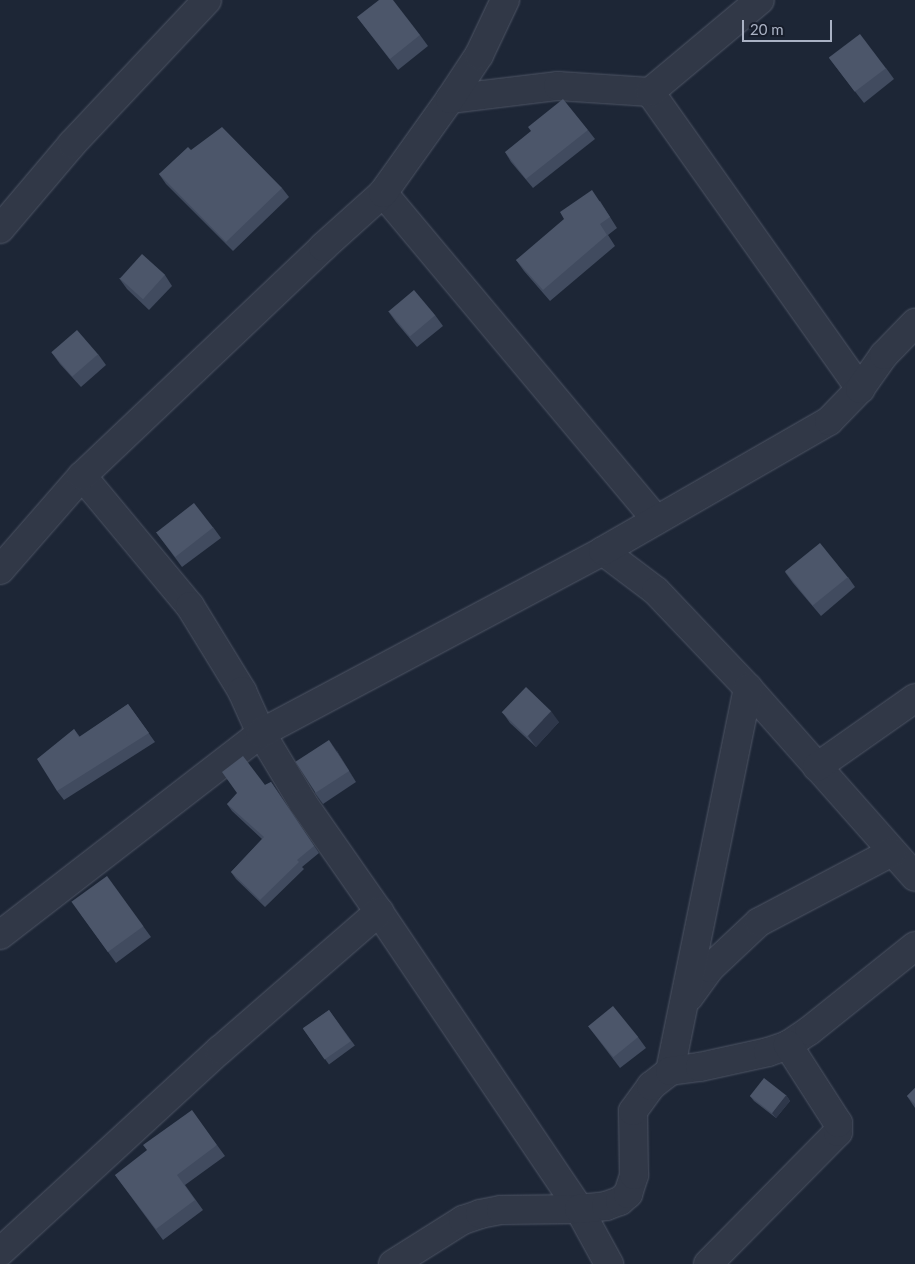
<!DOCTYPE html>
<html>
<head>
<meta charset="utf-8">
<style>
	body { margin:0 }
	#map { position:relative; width:915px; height:1264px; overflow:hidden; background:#1d2636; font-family:Lato,sans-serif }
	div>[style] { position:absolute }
	.roads { filter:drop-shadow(0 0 1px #4e5565) drop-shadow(0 0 1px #4e5565) }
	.minor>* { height:28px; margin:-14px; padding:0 14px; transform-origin:14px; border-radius:14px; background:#313847 }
	.wall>* { inset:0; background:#414b5f; transform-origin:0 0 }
	.shaded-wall>* { inset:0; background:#2e374a }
	.building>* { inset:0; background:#4c566a; transform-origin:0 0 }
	span { translate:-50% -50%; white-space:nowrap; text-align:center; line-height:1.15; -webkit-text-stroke:4.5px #171d2b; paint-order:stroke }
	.scale { position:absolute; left:742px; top:20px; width:90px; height:22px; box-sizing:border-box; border:2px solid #aab2c4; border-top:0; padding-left:6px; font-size:15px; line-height:18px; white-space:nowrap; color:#aab2c4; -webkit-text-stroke:4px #171d2b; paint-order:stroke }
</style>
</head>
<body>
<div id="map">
	<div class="roads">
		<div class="minor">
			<i style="left:650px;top:92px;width:364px;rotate:54.7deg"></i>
			<i style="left:450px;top:99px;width:109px;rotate:-6.9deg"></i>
			<i style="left:558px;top:86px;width:92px;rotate:3.7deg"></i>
			<i style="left:650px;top:92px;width:143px;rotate:-39.9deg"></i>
			<i style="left:383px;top:193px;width:426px;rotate:50.1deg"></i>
			<i style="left:0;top:229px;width:111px;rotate:-49.7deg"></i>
			<i style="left:72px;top:144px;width:197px;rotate:-46.8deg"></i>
			<i style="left:82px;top:476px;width:169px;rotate:50.3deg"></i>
			<i style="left:190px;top:606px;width:100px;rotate:58.5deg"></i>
			<i style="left:242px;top:691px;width:46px;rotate:65.7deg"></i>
			<i style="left:261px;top:733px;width:82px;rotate:59deg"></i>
			<i style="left:303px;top:803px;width:133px;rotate:55.1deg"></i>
			<i style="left:379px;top:912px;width:358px;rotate:56deg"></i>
			<i style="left:579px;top:1209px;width:63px;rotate:61.4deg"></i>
			<i style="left:603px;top:551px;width:66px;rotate:37deg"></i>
			<i style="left:656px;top:591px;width:134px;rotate:46.5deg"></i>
			<i style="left:748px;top:688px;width:252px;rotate:48.5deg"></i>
			<i style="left:0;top:570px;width:125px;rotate:-48.9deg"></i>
			<i style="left:82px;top:476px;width:332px;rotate:-43.5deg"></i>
			<i style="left:323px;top:247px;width:81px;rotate:-42deg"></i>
			<i style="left:383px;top:193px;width:115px;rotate:-54.5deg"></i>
			<i style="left:450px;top:99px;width:53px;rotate:-56.6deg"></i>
			<i style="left:479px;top:55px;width:61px;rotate:-64.7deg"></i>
			<i style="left:817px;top:767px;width:120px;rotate:-35.1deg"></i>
			<i style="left:0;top:935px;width:330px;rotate:-37.7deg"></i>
			<i style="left:261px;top:733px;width:387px;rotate:-28deg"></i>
			<i style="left:603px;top:551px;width:261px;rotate:-29.9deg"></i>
			<i style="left:829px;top:421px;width:45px;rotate:-45.9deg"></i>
			<i style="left:860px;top:389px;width:42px;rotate:-54.8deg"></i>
			<i style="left:884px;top:355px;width:45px;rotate:-45.9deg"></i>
			<i style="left:689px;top:997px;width:36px;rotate:-54deg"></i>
			<i style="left:710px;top:968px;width:67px;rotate:-43.2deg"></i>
			<i style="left:759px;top:922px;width:150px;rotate:-27.8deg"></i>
			<i style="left:670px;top:1071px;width:391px;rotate:-78.5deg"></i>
			<i style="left:0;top:1252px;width:299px;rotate:-42.6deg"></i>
			<i style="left:220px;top:1050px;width:211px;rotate:-41deg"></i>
			<i style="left:393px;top:1264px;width:83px;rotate:-32.2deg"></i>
			<i style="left:463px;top:1220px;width:18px;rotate:-19deg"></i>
			<i style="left:480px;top:1214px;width:21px;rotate:-11deg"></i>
			<i style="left:501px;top:1210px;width:78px;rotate:-0.7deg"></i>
			<i style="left:579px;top:1209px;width:27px;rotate:-6deg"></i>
			<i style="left:606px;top:1206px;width:15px;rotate:-20deg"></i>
			<i style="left:620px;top:1201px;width:11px;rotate:-41deg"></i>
			<i style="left:628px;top:1194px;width:20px;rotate:-72deg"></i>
			<i style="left:634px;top:1175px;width:64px;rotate:-90.9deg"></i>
			<i style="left:633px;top:1111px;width:31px;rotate:-54deg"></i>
			<i style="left:651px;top:1086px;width:24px;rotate:-38deg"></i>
			<i style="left:670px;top:1071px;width:30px;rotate:-8deg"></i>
			<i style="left:700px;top:1067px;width:70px;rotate:-12.4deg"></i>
			<i style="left:768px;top:1052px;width:21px;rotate:-19deg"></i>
			<i style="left:788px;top:1045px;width:25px;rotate:-34deg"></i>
			<i style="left:809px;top:1031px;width:136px;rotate:-38.7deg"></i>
			<i style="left:708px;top:1264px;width:185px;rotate:-45.4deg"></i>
			<i style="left:838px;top:1132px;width:9px;rotate:-90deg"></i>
			<i style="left:838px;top:1123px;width:93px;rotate:-122.7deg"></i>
		</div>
	</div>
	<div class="wall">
		<i style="clip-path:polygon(357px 17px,420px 35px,428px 46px,398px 70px)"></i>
		<i style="clip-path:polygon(829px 58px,886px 68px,894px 79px,864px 103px)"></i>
		<i style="clip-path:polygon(588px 130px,595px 139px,533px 188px,511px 162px,505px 152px)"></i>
		<i style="clip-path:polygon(191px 150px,282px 188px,289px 197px,233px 251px,166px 184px,159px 174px)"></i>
		<i style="clip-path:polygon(600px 201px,617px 228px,608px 235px,615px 246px,550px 301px,524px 271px,516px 260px)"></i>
		<i style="clip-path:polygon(165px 275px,172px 286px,149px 310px,127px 289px,119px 278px)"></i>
		<i style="clip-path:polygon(388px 311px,435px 315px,443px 326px,417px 347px,396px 322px)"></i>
		<i style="clip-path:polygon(52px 353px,98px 354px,106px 365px,81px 387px,60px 364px)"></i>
		<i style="clip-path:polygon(213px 527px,221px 538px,182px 567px,156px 532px)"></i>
		<i style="clip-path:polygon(785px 572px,848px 577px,855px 587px,821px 616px,793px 583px)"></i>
		<i style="clip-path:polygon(128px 704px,155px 742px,64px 800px,57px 791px,74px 729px,80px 737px)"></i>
		<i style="clip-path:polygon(503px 713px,559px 722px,536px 747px,510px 723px)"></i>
		<i style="clip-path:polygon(337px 751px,356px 782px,323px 804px,315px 793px)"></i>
		<i style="clip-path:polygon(271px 782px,319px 853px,302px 867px,304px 869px,265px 907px,236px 879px,231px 872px,262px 839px,232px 811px,227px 804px)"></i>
		<i style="clip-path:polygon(80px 913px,143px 926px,151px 937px,116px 963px)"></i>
		<i style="left:329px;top:1010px;width:44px;height:32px;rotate:54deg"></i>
		<i style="clip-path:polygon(588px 1026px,638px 1037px,646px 1048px,620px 1068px)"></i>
		<i style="clip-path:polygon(915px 1088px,915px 1108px,907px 1096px)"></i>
		<i style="clip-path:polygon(786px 1095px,790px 1101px,776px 1118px,754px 1101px,750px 1096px)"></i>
		<i style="clip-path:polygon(217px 1145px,225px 1156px,185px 1185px,203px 1210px,163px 1240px,115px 1175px)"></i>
	</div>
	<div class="shaded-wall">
		<i style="clip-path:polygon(551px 711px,559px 722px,536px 747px,528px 736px)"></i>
		<i style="clip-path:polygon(329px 740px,337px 751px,356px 782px,349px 771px)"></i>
		<i style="clip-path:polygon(786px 1095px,790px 1101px,776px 1118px,772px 1113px)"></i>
	</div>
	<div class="building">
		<i style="clip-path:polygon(379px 0,393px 0,420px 35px,390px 59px,357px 17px)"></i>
		<i style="left:860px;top:34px;width:43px;height:39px;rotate:53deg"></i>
		<i style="clip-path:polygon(563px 99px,588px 130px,526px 179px,505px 152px,531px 131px,528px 127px)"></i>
		<i style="clip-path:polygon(222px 127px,282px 188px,226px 242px,159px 174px,188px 147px,191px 150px)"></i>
		<i style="clip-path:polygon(592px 190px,610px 217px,600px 224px,607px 235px,543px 290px,516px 260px,564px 219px,560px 212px)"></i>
		<i style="left:142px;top:254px;width:31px;height:33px;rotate:42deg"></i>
		<i style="left:414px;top:290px;width:33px;height:33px;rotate:50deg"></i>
		<i style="left:77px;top:330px;width:32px;height:34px;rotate:49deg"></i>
		<i style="left:194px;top:503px;width:31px;height:48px;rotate:52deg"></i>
		<i style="left:820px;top:543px;width:44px;height:45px;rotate:51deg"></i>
		<i style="left:526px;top:687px;width:35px;height:35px;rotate:44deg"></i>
		<i style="clip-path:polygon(128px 704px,149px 733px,57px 791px,37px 759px,74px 729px,79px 737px)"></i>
		<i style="left:329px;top:740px;width:37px;height:40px;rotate:57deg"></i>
		<i style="clip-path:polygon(243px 756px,265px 785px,271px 782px,314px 846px,297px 860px,299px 862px,260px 900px,231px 872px,264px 837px,227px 804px,237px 793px,222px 772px)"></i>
		<i style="left:107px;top:876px;width:62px;height:44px;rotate:54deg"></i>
		<i style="left:613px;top:1006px;width:40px;height:32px;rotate:51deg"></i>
		<i style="left:329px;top:1010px;width:38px;height:32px;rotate:55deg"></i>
		<i style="left:764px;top:1078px;width:28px;height:23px;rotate:38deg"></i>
		<i style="clip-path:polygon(915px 1088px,915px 1104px,907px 1096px)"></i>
		<i style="clip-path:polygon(192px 1110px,217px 1145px,177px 1175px,195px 1200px,156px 1229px,115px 1175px,147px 1150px,143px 1145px)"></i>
	</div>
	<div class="scale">20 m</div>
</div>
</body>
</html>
